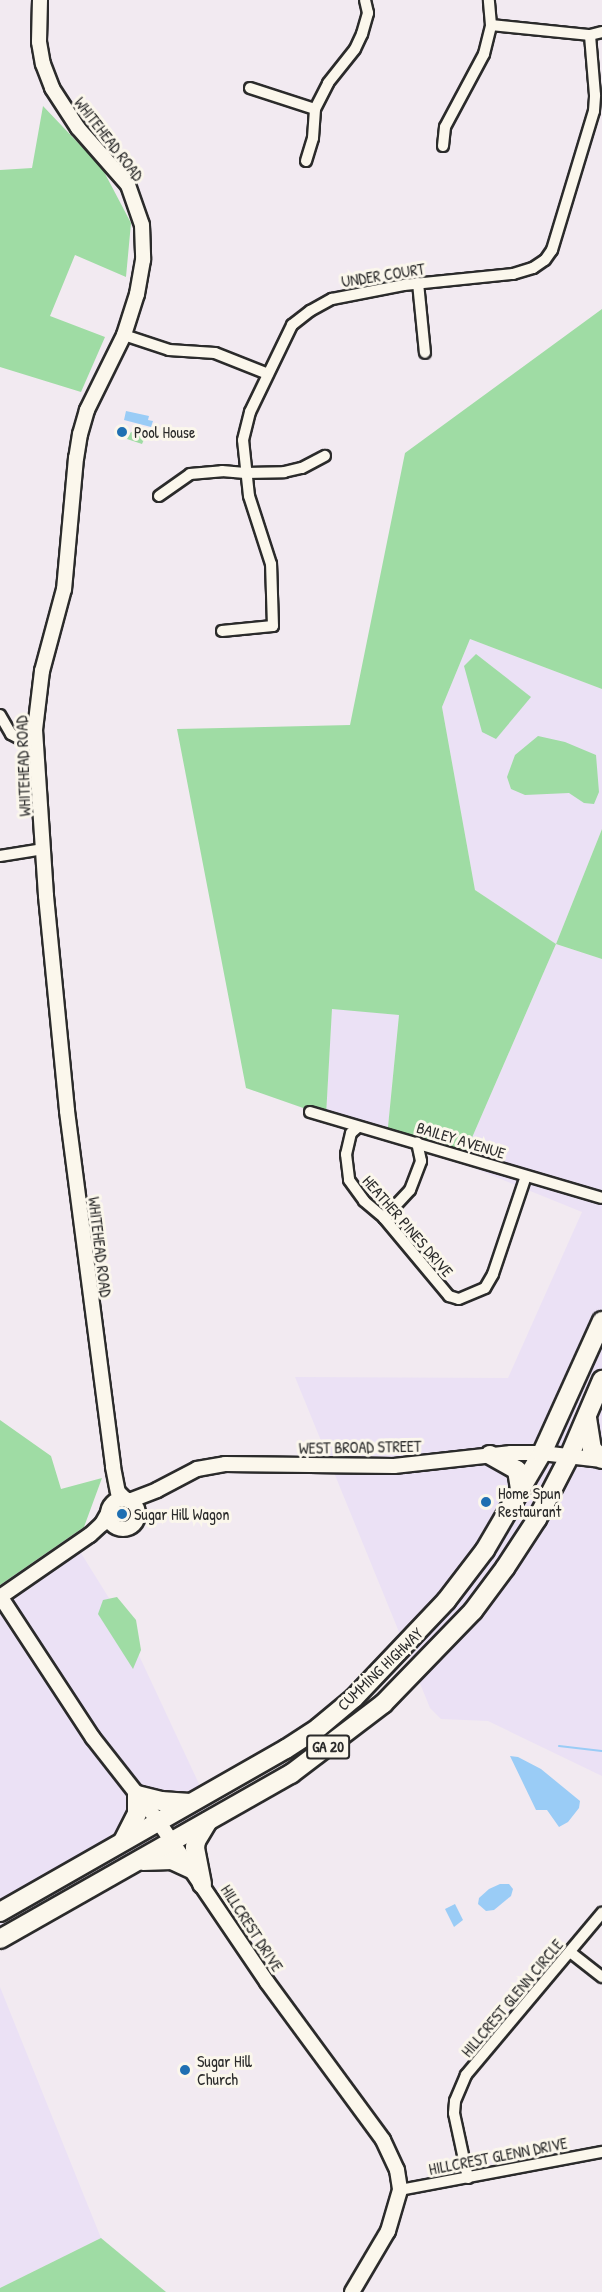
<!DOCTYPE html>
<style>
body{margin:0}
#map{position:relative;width:602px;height:2292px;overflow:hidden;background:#f2eaf1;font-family:"Patrick Hand",sans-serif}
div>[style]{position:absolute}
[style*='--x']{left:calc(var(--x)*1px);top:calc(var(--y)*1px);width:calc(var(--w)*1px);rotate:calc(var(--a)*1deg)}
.built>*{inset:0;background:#ebe1f5}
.green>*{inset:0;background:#9fdca4}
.water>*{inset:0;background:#9accf6}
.stream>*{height:2px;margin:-1px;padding:0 1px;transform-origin:1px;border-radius:1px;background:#9accf6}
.roads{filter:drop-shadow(2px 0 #2b2b2b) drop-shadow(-2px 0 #2b2b2b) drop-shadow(0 2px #2b2b2b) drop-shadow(0 -2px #2b2b2b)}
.street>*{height:10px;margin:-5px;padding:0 5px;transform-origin:5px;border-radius:5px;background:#fbf7ec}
.secondary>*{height:14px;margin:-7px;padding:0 7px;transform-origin:7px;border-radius:7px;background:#fbf7ec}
.secondary>.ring{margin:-7px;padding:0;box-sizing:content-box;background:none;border:14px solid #fbf7ec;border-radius:50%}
.highway>*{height:18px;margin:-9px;padding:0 9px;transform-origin:9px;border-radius:9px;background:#fbf7ec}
.dots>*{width:16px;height:16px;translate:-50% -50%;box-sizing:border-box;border:3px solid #fbf7ec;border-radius:50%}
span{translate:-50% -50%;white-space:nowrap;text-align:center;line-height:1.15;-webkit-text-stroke:6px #fbf7ec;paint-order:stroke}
.shield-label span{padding:2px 4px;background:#fbf7ec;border:2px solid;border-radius:4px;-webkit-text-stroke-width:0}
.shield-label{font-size:15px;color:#2b2b2b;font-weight:700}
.street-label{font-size:16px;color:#2b2b2b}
.poi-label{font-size:16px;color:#2b2b2b}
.left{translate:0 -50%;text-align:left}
</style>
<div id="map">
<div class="built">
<i style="clip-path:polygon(470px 639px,602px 689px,602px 829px,556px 944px,602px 959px,602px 1776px,488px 1721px,441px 1719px,430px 1708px,295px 1377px,508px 1378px,582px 1212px,461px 1163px,556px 944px,475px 890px,442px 707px)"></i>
<i style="clip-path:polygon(332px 1008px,399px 1015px,387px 1137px,326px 1116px)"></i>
<i style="clip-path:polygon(71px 1537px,122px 1619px,214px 1816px,0 1928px,0 1585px)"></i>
<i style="clip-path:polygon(0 1987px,101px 2238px,0 2288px)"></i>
</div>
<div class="green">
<i style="clip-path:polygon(43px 106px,102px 168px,131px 223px,126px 277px,75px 255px,50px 316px,105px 337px,81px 392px,0 367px,0 170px,32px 168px)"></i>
<i style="clip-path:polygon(602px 309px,602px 689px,470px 639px,442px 707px,475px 890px,556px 944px,602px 829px,602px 959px,556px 944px,461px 1163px,387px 1137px,399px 1015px,332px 1009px,326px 1116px,246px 1088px,177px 729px,350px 725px,405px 453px)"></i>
<i style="clip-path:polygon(131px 432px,146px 435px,142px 444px,127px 439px)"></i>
<i style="clip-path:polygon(476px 654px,531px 697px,496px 739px,482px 732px,464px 666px)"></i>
<i style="clip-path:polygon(538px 736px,565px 742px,596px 755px,599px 792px,594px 804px,584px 803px,569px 793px,525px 795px,511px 789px,507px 777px,515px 755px)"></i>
<i style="clip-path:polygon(0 1420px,51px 1456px,61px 1489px,102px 1478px,84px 1527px,0 1585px)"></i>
<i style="clip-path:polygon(117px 1597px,136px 1620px,141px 1650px,133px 1669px,98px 1614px,103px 1600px)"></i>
<i style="clip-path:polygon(101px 2238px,166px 2292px,0 2292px,0 2288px)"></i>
</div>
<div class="water">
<i style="clip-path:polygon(126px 411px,149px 416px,148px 420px,153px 421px,151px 427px,124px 420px)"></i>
<i style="clip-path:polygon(510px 1756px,518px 1757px,541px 1769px,580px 1801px,579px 1808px,568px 1822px,559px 1827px,547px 1810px,536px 1810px)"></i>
<i style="clip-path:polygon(500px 1884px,509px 1884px,513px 1889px,511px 1896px,494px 1910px,486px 1911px,478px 1904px,479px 1898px,489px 1889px)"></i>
<i style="clip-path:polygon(455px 1904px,463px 1920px,454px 1927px,445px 1909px)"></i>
</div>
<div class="stream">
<i style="--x:559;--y:1746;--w:43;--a:6.6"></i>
</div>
<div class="roads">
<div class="street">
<i style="--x:491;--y:25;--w:100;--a:5.8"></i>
<i style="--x:590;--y:35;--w:12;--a:-14"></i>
<i style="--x:250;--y:88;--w:68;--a:17.9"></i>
<i style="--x:443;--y:146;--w:19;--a:-84"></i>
<i style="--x:445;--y:127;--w:83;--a:-61.9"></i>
<i style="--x:484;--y:54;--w:30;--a:-76"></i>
<i style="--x:491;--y:25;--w:25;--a:-95"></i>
<i style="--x:306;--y:161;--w:24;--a:-73"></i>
<i style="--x:313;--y:138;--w:29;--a:-86"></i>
<i style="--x:315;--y:109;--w:29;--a:-63"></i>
<i style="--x:328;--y:83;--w:43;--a:-51.5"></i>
<i style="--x:355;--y:49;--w:17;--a:-65"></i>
<i style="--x:362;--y:34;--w:22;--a:-74"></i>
<i style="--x:368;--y:13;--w:13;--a:-103"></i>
<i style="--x:418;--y:283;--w:70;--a:84.3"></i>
<i style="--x:124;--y:335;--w:47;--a:18.4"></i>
<i style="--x:169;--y:350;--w:46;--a:3.7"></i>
<i style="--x:215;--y:353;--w:57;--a:21.6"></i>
<i style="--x:159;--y:496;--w:38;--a:-35"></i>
<i style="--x:190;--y:474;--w:32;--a:-5"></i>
<i style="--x:222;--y:471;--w:23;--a:5"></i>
<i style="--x:245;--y:473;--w:39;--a:-1"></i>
<i style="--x:284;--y:472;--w:18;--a:-13"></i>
<i style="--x:302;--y:468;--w:26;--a:-28"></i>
<i style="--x:222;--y:631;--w:51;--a:-5.6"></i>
<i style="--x:273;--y:626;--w:62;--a:-91.8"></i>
<i style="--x:271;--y:564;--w:71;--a:-107.9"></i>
<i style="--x:249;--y:496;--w:56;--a:-96.1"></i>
<i style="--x:243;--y:440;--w:29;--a:-76"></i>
<i style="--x:250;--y:412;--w:97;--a:-64.2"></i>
<i style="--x:292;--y:325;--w:23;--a:-38"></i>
<i style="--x:310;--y:311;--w:25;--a:-29"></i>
<i style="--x:332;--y:299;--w:73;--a:-11"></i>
<i style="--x:404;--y:285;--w:110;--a:-5.8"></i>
<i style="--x:513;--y:274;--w:21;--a:-17"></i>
<i style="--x:533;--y:268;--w:14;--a:-34"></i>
<i style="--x:545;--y:260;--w:12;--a:-55"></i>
<i style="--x:552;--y:250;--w:145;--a:-73.2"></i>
<i style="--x:594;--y:111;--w:16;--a:-86"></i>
<i style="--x:595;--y:95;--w:60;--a:-94.8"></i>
<i style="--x:0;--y:715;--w:22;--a:60"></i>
<i style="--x:11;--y:734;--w:27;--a:28"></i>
<i style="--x:0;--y:856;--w:44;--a:-9.2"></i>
<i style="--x:310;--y:1112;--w:304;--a:16.4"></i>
<i style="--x:358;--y:1127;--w:9;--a:139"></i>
<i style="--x:351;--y:1133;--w:22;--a:103"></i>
<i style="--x:346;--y:1154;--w:26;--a:83"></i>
<i style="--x:349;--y:1180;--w:26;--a:54"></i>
<i style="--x:364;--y:1201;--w:26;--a:40"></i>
<i style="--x:384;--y:1218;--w:102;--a:50.2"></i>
<i style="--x:449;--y:1296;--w:10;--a:17"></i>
<i style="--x:459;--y:1299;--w:28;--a:-23"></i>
<i style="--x:485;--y:1288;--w:16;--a:-60"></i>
<i style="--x:493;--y:1274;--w:103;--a:-71.4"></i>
<i style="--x:384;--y:1218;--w:38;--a:-47"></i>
<i style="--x:410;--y:1190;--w:31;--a:-69"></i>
<i style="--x:421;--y:1161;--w:19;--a:-102"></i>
<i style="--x:570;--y:1952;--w:41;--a:38"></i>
<i style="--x:468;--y:2178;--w:66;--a:-102.2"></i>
<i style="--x:454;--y:2113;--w:12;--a:-85"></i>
<i style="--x:455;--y:2101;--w:28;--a:-67"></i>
<i style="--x:466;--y:2075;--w:212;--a:-50"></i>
<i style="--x:400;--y:2190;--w:206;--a:-10.7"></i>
</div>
<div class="secondary">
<i style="--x:40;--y:0;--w:42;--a:91.4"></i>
<i style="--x:39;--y:42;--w:22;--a:80"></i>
<i style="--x:43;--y:64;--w:26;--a:69"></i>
<i style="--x:52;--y:88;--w:48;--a:57"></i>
<i style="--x:78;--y:128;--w:76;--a:48.7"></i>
<i style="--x:128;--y:185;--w:42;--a:70.7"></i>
<i style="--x:142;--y:225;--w:35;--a:88"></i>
<i style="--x:143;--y:260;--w:35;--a:100"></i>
<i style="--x:137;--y:294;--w:43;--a:107.6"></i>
<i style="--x:124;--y:335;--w:84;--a:116.3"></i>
<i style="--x:87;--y:410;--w:25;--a:106"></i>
<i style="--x:80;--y:434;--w:24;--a:99"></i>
<i style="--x:76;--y:458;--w:132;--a:95.2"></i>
<i style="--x:64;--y:589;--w:85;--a:105"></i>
<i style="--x:42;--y:671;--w:59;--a:96.8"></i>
<i style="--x:35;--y:730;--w:166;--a:86.2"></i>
<i style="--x:46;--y:896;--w:216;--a:84.4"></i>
<i style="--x:67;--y:1111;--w:359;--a:82.6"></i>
<i style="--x:113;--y:1467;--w:25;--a:79"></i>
<i style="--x:118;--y:1492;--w:10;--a:45"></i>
<i class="ring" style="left:108px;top:1499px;width:16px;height:16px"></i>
<i style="--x:129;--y:1501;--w:30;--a:-21"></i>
<i style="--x:157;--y:1490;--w:45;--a:-27.7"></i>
<i style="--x:197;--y:1469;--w:28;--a:-10"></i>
<i style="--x:225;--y:1464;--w:169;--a:0.7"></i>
<i style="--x:394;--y:1466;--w:118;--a:-6.3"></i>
<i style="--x:511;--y:1453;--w:31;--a:0"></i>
<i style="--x:542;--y:1453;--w:60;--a:6.7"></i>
<i style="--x:0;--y:1596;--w:170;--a:56.8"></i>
<i style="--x:93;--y:1738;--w:105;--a:51.9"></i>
<i style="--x:158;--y:1821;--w:194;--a:55.9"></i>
<i style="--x:267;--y:1982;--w:196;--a:53.7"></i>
<i style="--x:383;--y:2140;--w:33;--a:65"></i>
<i style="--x:397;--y:2170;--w:20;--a:81"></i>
<i style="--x:400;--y:2190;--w:43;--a:106.3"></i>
<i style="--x:388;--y:2231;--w:71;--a:120.5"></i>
<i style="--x:0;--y:1597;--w:109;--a:-34.6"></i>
<i style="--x:90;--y:1535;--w:16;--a:-43"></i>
<i style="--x:102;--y:1524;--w:13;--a:-61"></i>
</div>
<div class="highway">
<i style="--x:587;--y:1418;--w:31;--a:81"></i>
<i style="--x:592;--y:1449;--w:14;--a:45"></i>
<i style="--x:490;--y:1455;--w:31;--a:29"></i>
<i style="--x:517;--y:1470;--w:20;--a:81"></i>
<i style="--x:123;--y:1841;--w:30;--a:-63"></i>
<i style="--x:137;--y:1814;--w:19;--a:-90"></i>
<i style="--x:137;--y:1795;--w:25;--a:14"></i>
<i style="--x:161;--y:1801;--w:29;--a:4"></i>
<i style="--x:143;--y:1861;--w:29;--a:-2"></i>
<i style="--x:172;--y:1860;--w:21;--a:25"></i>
<i style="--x:202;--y:1884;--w:37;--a:-101"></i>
<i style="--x:195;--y:1848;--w:7;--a:-82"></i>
<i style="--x:196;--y:1841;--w:23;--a:-59"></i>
<i style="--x:0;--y:1912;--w:329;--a:-29.7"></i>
<i style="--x:286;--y:1749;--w:38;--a:-33"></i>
<i style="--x:318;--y:1728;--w:47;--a:-39.8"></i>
<i style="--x:354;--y:1698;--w:134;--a:-46.5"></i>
<i style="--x:446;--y:1601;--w:64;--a:-52.6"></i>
<i style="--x:485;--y:1550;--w:113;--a:-59.6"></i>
<i style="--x:542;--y:1453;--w:145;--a:-65.6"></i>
<i style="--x:0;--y:1939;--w:335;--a:-29.6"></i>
<i style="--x:291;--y:1774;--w:116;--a:-37.3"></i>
<i style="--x:383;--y:1704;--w:129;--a:-45.9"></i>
<i style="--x:473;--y:1611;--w:54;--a:-53.3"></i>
<i style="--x:505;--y:1568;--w:59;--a:-56.9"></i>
<i style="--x:537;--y:1519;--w:70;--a:-62.7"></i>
<i style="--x:569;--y:1457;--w:84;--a:-66.8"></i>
</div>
</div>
<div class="dots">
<i style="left:122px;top:432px;background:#1f6fb2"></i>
<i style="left:486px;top:1502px;background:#1f6fb2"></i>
<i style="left:122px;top:1514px;background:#1f6fb2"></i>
<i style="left:185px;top:2070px;background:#1f6fb2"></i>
</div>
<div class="shield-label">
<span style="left:328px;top:1747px">GA 20</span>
</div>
<div class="street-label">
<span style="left:109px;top:139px;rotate:52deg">WHITEHEAD ROAD</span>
<span style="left:383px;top:275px;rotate:-9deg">UNDER COURT</span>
<span style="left:23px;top:766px;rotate:-92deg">WHITEHEAD ROAD</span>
<span style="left:461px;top:1140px;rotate:17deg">BAILEY AVENUE</span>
<span style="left:408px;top:1226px;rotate:49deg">HEATHER PINES DRIVE</span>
<span style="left:100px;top:1247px;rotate:83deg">WHITEHEAD ROAD</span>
<span style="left:360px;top:1447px;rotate:-1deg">WEST BROAD STREET</span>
<span style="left:380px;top:1669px;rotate:-44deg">CUMMING HIGHWAY</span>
<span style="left:252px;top:1928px;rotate:57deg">HILLCREST DRIVE</span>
<span style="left:512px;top:1998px;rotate:-50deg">HILLCREST GLENN CIRCLE</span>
<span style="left:498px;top:2156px;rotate:-11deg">HILLCREST GLENN DRIVE</span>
</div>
<div class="poi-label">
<span class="left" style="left:134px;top:432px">Pool House</span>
<span class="left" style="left:498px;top:1502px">Home Spun<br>Restaurant</span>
<span class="left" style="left:134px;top:1514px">Sugar Hill Wagon</span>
<span class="left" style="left:197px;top:2070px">Sugar Hill<br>Church</span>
</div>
</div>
